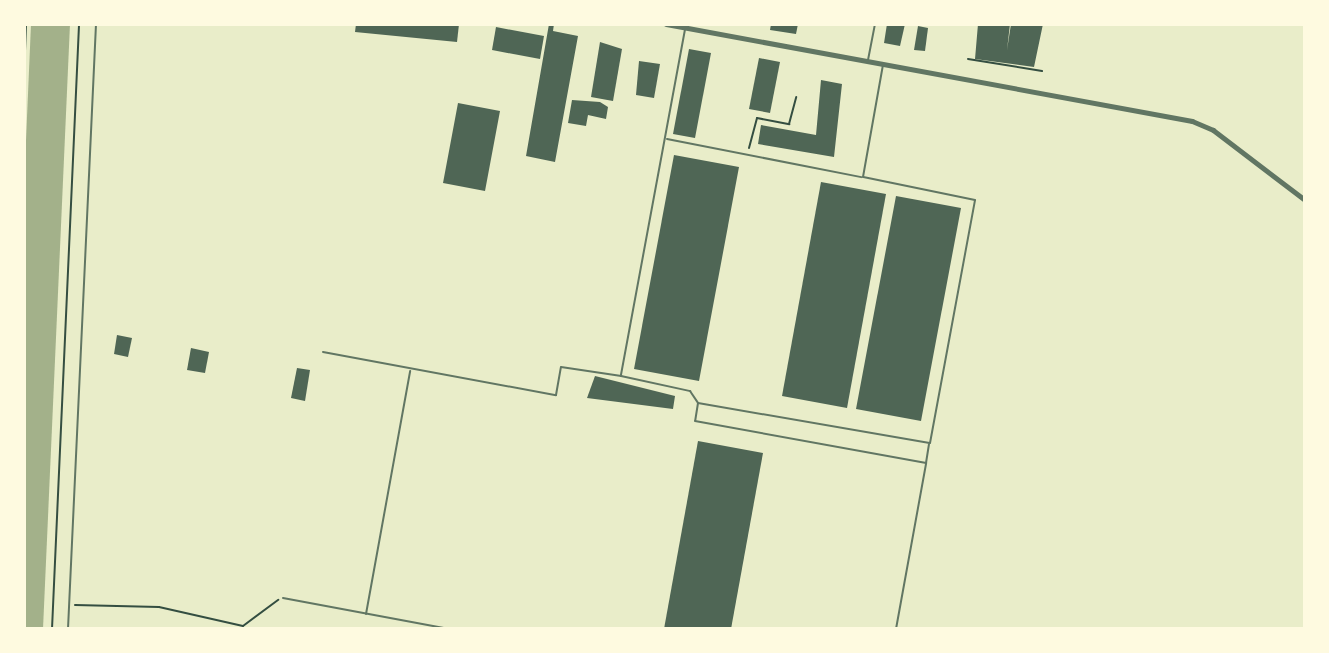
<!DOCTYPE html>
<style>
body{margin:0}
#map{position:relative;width:1329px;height:653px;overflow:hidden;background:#e9edc9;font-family:Jost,sans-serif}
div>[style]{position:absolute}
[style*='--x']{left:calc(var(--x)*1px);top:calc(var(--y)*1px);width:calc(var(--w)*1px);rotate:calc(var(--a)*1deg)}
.water>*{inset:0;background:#a3b18a}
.building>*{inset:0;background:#4f6655}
.path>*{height:2px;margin:-1px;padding:0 1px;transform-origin:1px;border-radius:1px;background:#344e41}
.service>*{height:2px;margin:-1px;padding:0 1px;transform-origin:1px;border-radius:1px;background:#617663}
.minor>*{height:5px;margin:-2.5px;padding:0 2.5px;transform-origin:2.5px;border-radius:2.5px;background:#617663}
span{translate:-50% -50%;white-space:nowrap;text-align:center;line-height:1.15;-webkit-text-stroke:6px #fefae0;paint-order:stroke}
.frame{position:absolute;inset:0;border:26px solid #fefae0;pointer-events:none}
</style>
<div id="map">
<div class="water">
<i style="clip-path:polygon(31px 24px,70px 24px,43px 629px,24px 629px,24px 187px)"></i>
</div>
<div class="building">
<i style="clip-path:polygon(356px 24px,459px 24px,457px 42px,355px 32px)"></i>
<i style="clip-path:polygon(549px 24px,554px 24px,553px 31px,578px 36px,555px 162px,526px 156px)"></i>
<i style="clip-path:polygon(771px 24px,798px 24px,796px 34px,770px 30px)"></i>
<i style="clip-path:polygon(887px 24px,905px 24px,900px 46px,884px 43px)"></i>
<i style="clip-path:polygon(978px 24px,1010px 24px,1007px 50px,1011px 24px,1043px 24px,1034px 67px,975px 59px)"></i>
<i style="clip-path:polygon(918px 26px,928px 28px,925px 51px,914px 50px)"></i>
<i style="clip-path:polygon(496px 27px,544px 36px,540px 59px,492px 50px)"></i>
<i style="clip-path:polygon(600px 42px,622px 49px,613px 101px,591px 97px)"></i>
<i style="clip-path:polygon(689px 49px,711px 53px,695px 138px,673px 134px)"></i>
<i style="clip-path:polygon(759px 58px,780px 62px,770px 113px,749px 109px)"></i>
<i style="clip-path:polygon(639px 61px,660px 64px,654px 98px,636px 95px)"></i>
<i style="clip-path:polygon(821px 80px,842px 84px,834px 157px,758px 144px,761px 125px,816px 135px)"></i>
<i style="clip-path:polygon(572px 100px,600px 102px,608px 107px,606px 119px,588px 115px,586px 126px,568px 123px)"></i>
<i style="clip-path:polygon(458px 103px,500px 111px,485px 191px,443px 183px)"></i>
<i style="clip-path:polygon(674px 155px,739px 167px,699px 381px,634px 369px)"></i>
<i style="clip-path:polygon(821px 182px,886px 194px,847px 408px,782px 396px)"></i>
<i style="clip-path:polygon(896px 196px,961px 208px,921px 421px,856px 409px)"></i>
<i style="clip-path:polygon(117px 335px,132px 338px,128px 357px,114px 354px)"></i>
<i style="clip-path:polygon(191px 348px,209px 352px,205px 373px,187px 370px)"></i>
<i style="clip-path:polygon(297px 368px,310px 370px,305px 401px,291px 398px)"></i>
<i style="clip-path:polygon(595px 376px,675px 396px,673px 409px,587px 398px)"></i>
<i style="clip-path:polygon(698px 441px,763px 453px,731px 629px,664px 629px)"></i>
</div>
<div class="path">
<i style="--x:968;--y:59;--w:75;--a:9.2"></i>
<i style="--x:24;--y:78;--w:54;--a:-87.9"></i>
<i style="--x:749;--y:148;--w:31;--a:-75"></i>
<i style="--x:757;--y:118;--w:33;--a:11"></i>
<i style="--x:789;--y:124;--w:28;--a:-75"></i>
<i style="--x:75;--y:605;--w:84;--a:1.4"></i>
<i style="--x:159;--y:607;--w:86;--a:12.7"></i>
<i style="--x:243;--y:626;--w:44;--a:-36.6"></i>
<i style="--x:52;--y:629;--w:606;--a:-87.44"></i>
</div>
<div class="service">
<i style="--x:686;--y:24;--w:358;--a:100.5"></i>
<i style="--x:621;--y:376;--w:71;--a:12.3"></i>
<i style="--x:690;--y:391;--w:14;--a:56"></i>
<i style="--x:698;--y:403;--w:235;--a:9.8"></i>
<i style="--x:930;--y:443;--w:247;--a:-79.5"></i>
<i style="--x:975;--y:200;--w:114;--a:-168.4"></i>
<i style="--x:863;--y:177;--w:114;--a:-79.9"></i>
<i style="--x:868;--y:60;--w:37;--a:-79"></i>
<i style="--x:667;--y:139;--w:198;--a:11.1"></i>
<i style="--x:323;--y:352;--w:237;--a:10.5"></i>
<i style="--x:556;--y:395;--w:28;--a:-80"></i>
<i style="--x:561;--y:367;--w:61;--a:8.5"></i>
<i style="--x:698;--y:403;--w:18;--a:99"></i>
<i style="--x:695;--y:421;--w:235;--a:10.3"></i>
<i style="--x:926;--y:463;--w:19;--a:-81"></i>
<i style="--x:283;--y:598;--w:169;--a:10.6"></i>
<i style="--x:366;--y:614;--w:247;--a:-79.7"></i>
<i style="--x:68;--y:629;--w:606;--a:-87.35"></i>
<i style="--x:896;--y:629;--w:168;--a:-79.7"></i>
</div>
<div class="minor">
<i style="--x:666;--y:24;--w:535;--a:10.45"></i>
<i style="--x:1192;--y:121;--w:23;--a:23"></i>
<i style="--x:1213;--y:130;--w:116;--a:37.3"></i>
</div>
<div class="frame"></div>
</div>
